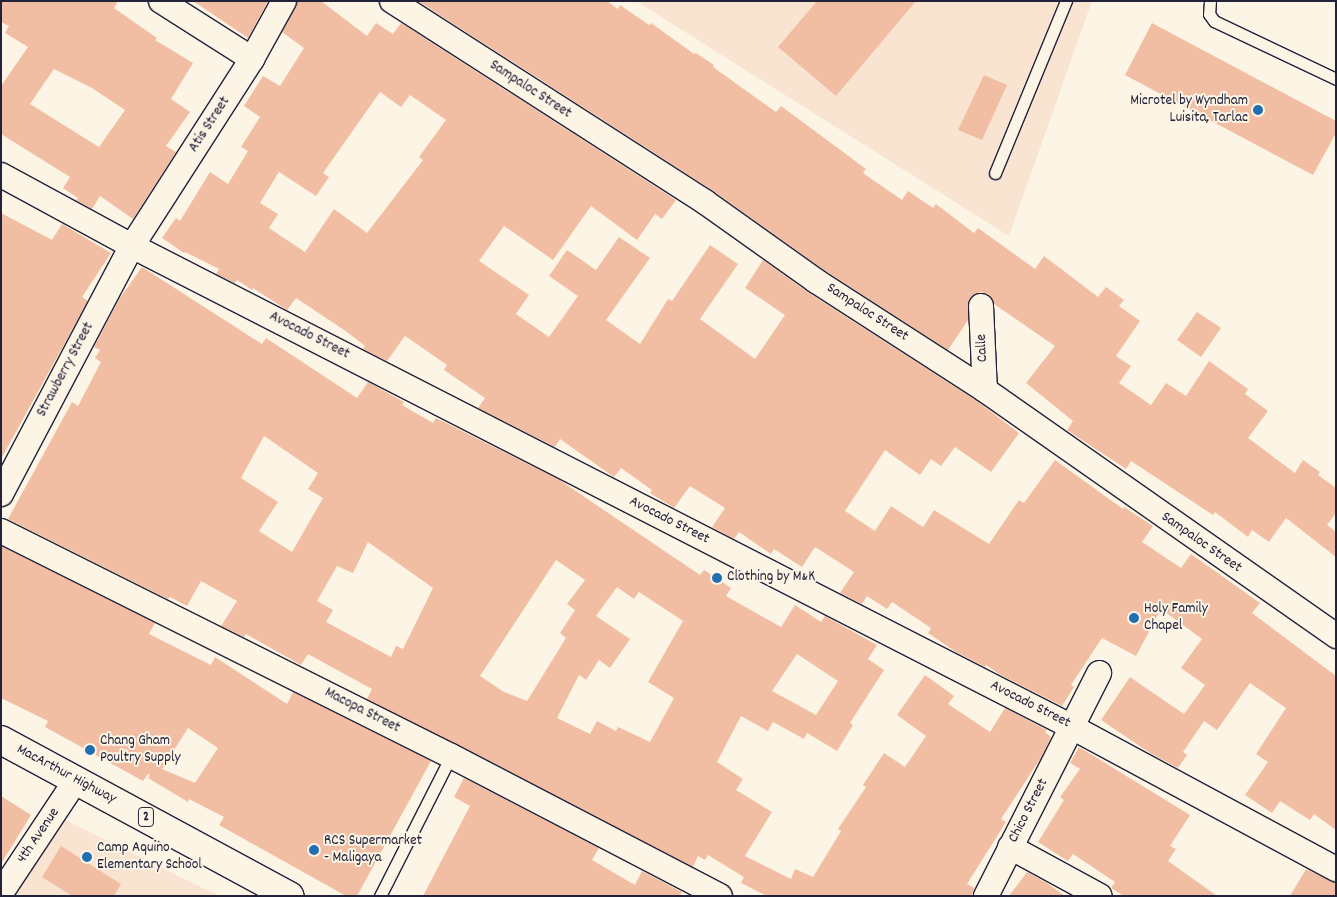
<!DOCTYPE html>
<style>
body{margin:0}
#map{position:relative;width:1337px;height:897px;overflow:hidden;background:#fcf5e5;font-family:Dekko,sans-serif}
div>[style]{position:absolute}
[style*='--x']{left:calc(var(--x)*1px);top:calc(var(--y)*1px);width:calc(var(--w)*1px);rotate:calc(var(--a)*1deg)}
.built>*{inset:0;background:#f9e4d1}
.building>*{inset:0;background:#f2bea3}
.roads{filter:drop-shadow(1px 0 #22223b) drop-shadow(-1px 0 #22223b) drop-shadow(0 1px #22223b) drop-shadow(0 -1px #22223b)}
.service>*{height:11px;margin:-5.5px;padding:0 5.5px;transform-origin:5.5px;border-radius:5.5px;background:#fcf5e5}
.minor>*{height:24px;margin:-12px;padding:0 12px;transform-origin:12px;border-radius:12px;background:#fcf5e5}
.trunk>*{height:28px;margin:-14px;padding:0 14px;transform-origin:14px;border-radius:14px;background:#fcf5e5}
.dots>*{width:14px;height:14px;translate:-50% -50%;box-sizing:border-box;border:2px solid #fcf5e5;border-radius:50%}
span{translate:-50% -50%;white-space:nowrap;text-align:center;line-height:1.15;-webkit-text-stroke:4px #fcf5e5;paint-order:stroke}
.shield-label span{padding:1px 4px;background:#fcf5e5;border:1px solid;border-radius:4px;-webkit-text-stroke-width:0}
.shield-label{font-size:14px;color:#22223b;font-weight:700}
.street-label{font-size:15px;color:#22223b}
.poi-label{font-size:15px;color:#22223b}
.right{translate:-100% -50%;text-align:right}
.left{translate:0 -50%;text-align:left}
.frame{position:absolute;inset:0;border:2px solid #22223b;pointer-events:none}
</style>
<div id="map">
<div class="built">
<i style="clip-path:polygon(636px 1px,1092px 1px,1009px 236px)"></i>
<i style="clip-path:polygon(61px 818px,219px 896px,7px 896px)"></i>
</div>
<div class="building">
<i style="clip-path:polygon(evenodd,1px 1px,118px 1px,114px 8px,157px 38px,155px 40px,193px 63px,171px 99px,190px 112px,166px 146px,176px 152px,133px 219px,100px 196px,92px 209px,76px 200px,78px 198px,63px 188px,70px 177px,1px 134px,1px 86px,28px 47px,5px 33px,9px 26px,1px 22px,1px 1px,54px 69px,92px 88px,125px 110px,99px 147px,30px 104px,54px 69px)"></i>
<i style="clip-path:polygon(193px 1px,268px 1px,248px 38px)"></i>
<i style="clip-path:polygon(evenodd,298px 1px,321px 1px,367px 36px,376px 23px,393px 34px,401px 23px,676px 200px,662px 219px,655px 214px,637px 240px,591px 206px,553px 260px,504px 226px,479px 261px,529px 295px,516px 314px,549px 337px,578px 296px,549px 276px,567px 250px,596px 270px,619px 237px,650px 258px,606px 320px,640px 344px,668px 299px,672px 301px,710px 245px,738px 264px,700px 319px,755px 359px,785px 315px,745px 288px,763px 260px,809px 293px,977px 401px,1019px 433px,991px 472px,955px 447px,941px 466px,931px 459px,920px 475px,885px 450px,845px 511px,875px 531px,891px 506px,923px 527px,934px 510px,989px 544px,1019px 500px,1024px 503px,1055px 460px,1123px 509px,1124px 507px,1153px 526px,1142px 542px,1181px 568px,1191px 554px,1260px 603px,1252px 613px,1336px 676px,1336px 830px,1314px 814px,1310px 820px,1280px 801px,1272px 813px,1245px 795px,1268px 762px,1256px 754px,1286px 708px,1250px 683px,1217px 730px,1204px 721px,1183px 752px,1187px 755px,1178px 768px,1150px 753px,1101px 720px,1130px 677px,1184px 714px,1205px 685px,1181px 668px,1202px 639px,1161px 609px,1136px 656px,1102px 638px,1071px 685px,1074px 687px,1062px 706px,999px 674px,986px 665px,985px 667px,956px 652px,928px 633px,931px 628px,892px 602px,887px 609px,867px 596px,862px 604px,840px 593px,854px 572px,815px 547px,802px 567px,774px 549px,771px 554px,739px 532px,734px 539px,712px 527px,725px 508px,690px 486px,674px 508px,650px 493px,652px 490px,621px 468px,614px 477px,560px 439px,555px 447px,478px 408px,485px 398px,444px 370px,447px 365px,405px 336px,387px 361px,363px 349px,365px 346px,347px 332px,296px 298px,287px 310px,253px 288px,252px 290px,237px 280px,235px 283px,216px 274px,219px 269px,185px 252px,184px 253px,162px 238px,176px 218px,180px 221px,210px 172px,228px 184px,248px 151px,241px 147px,260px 117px,244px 106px,263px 76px,280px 86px,304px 48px,282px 32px,298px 1px,380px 92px,401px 107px,410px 95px,446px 120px,419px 157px,423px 160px,367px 233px,334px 209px,305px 252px,269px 228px,278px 214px,260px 203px,279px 172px,316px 196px,329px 177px,323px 173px,380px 92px)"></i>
<i style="clip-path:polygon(418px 1px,607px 1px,618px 9px,620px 5px,649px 25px,651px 23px,694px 54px,696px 53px,714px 65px,713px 67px,776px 112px,781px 106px,866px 169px,863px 173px,902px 200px,908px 191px,933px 208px,936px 204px,974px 233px,978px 228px,1035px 269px,1044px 256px,1098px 297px,1106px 287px,1124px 300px,1119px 306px,1140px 321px,1116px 356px,1131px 366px,1119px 383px,1151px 405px,1166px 383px,1186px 396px,1209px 361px,1248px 389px,1245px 394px,1268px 411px,1248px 438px,1295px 473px,1303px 460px,1320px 472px,1318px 475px,1336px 488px,1336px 513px,1327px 525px,1336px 532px,1336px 557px,1286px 518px,1269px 542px,1252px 530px,1248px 537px,1215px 512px,1213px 515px,1131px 461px,1126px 469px,1067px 430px,1073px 421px,1026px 383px,1055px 346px,994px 304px,988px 294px,980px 292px,969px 299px,968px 320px,948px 350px,824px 270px,712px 190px)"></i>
<i style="clip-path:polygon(817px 1px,916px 1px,836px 96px,778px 47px)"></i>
<i style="clip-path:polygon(1152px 23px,1336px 121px,1336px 133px,1313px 175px,1125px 75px)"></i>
<i style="clip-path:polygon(984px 75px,1007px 85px,982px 140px,958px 130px)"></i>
<i style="clip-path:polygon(1px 213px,52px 240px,62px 224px,111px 253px,82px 297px,88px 301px,1px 459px)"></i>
<i style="clip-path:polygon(evenodd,142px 267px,262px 344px,266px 338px,357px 398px,368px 382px,404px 402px,402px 405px,433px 423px,436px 418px,558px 479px,700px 575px,704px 570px,731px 588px,726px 596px,781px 627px,795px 605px,821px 622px,825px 616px,877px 645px,868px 659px,884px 670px,850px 723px,853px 725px,837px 751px,807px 733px,804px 739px,773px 722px,768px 731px,741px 716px,717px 762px,743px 779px,736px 790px,772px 812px,745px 856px,791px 879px,795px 869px,813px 877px,841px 831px,838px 829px,866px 787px,863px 785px,884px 753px,905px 767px,926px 736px,897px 715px,925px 675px,954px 696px,948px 704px,990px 732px,1005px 708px,1047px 730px,1045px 732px,1051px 737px,1042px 756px,1001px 819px,1006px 822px,967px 884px,974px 888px,972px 896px,767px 896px,741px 883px,744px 877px,708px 855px,705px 860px,698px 856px,693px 867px,367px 699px,372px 689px,308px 654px,301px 665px,246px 634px,244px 637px,221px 626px,237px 601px,201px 581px,187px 606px,170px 597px,168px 599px,8px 519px,72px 402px,78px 406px,101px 362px,95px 358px,100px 350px,94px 347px,120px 298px,142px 267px,264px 436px,318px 473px,308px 489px,323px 498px,292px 552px,259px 531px,278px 502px,241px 478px,264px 436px,142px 267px,368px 542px,433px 588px,403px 649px,396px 646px,391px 657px,326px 622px,333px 610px,317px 601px,337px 566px,353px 573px,368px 542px,142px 267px,556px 560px,585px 580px,567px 604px,575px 610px,560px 633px,566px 638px,527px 701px,504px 692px,480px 676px,556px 560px,142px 267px,617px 587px,634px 599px,639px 592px,683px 621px,648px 682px,674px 698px,650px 742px,618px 727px,616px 731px,597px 721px,590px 734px,557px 718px,579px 675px,586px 680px,599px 660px,610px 668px,630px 639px,596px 616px,617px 587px,142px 267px,797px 654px,838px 681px,816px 715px,772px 691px,797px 654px)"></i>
<i style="clip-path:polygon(1197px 312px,1221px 328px,1201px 357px,1177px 340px)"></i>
<i style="clip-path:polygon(evenodd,1px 546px,155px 623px,149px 634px,211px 665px,215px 657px,287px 704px,293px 692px,431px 761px,357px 896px,346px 896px,219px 825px,224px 817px,189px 799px,188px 802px,148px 778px,150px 775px,148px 774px,143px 781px,45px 727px,48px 721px,1px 698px,1px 546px,188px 728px,218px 748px,195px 783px,162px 769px,188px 728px)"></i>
<i style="clip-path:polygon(1079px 747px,1190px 815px,1170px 846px,1176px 849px,1168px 861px,1217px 896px,1124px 896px,1111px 888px,1115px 882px,1073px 854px,1068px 861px,1038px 842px,1064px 800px,1060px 797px,1080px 769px,1070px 763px)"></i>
<i style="clip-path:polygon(464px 778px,599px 848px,592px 860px,635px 885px,642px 871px,682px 892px,680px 896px,423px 896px,470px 806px,454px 797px)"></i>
<i style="clip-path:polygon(1px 796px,31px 815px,1px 864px)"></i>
<i style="clip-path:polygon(61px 846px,121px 884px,114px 896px,72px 896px,42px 877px)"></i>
<i style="clip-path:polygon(1306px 869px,1336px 883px,1336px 896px,1290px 896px)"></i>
<i style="clip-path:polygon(1027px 872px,1047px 883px,1065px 896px,1009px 896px)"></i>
</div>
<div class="roads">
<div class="service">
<i style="--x:1210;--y:1;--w:13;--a:94"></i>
<i style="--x:1209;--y:14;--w:9;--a:54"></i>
<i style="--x:1214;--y:21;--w:135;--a:25.4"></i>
<i style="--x:995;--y:173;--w:186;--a:-67.6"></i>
<i style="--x:380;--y:896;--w:157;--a:-63.1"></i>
</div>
<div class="minor">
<i style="--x:161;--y:1;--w:108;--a:32.5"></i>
<i style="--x:392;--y:1;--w:372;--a:32.7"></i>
<i style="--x:705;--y:202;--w:136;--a:35.4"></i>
<i style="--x:816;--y:281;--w:201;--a:32.8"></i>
<i style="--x:985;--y:390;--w:429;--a:35"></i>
<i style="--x:1;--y:175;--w:149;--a:28.5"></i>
<i style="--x:132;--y:246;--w:1056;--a:27.1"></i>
<i style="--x:1072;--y:727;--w:300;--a:28.3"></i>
<i style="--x:981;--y:306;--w:84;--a:87.3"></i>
<i style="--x:1;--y:494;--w:280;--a:-62.2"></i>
<i style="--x:132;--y:246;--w:222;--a:-57.3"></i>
<i style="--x:252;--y:59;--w:66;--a:-61.1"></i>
<i style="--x:1;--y:531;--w:503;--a:26.57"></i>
<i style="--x:451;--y:756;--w:303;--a:27.5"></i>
<i style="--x:1010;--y:847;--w:102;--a:28.6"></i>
<i style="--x:1;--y:893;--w:136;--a:-56.4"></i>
<i style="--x:986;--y:896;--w:250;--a:-63.1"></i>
</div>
<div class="trunk">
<i style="--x:1;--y:740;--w:328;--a:28.4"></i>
</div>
</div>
<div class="dots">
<i style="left:1258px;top:110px;background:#1f6fb2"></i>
<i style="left:717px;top:578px;background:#1f6fb2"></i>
<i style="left:1134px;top:618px;background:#1f6fb2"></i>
<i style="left:90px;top:750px;background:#1f6fb2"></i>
<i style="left:314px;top:850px;background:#1f6fb2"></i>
<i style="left:87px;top:857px;background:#1f6fb2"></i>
</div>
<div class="shield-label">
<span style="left:146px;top:817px">2</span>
</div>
<div class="street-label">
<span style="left:530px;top:90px;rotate:33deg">Sampaloc Street</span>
<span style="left:210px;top:125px;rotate:-57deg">Atis Street</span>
<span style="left:867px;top:313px;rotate:33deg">Sampaloc Street</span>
<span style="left:309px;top:336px;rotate:27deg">Avocado Street</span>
<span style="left:983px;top:348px;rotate:-93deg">Calle</span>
<span style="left:66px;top:370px;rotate:-62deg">Strawberry Street</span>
<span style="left:669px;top:521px;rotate:27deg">Avocado Street</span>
<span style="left:1201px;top:543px;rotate:35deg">Sampaloc Street</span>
<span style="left:1030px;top:705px;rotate:27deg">Avocado Street</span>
<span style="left:362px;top:711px;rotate:27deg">Macopa Street</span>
<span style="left:66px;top:775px;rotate:28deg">MacArthur Highway</span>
<span style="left:1029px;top:811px;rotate:-63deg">Chico Street</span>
<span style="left:39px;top:836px;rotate:-56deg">4th Avenue</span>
</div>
<div class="poi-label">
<span class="right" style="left:1248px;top:110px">Microtel by Wyndham<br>Luisita, Tarlac</span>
<span class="left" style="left:727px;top:578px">Clothing by M&amp;K</span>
<span class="left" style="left:1144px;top:618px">Holy Family<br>Chapel</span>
<span class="left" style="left:100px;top:750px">Chang Gham<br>Poultry Supply</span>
<span class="left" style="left:324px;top:850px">RCS Supermarket<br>- Maligaya</span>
<span class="left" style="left:97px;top:857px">Camp Aquino<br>Elementary School</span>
</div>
<div class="frame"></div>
</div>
